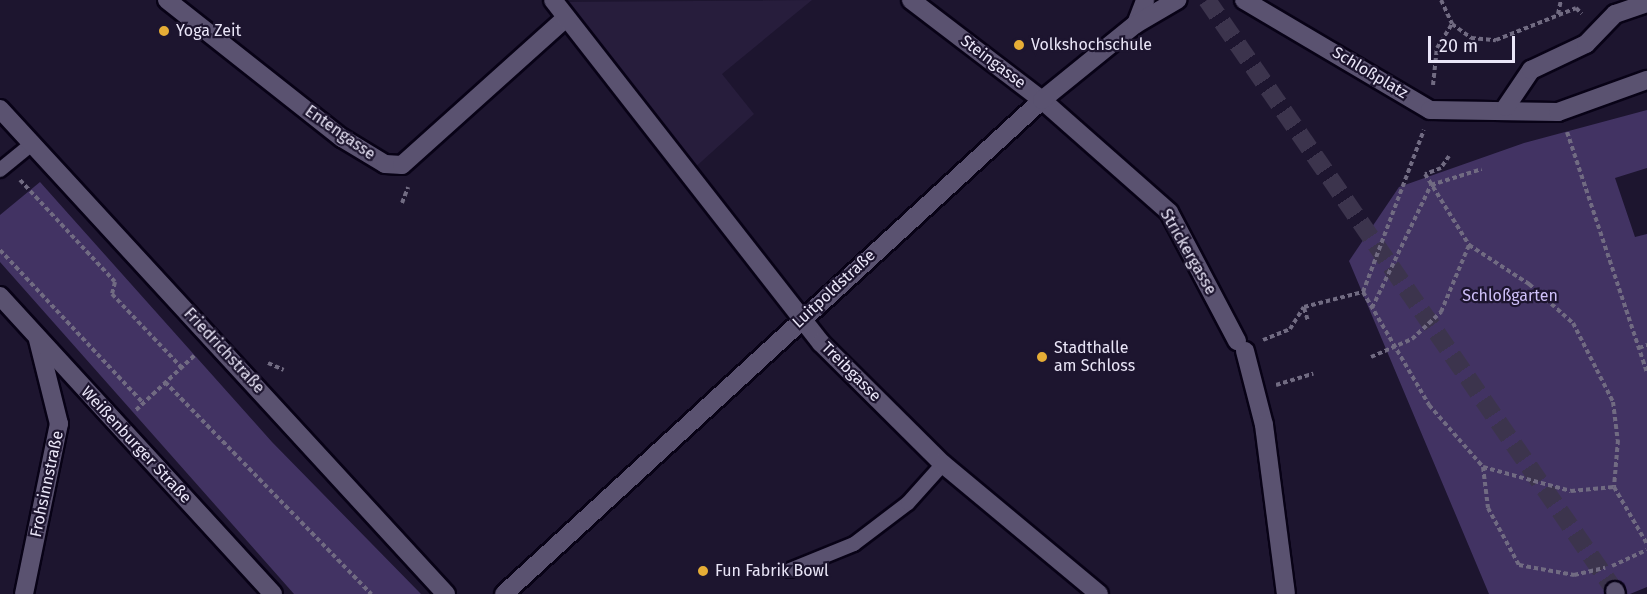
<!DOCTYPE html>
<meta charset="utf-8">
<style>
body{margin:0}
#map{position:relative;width:1647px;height:594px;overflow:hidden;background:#1d152f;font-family:"Fira Sans",sans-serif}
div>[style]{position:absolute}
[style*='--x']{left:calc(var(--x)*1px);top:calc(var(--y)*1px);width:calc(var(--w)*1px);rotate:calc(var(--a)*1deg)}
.built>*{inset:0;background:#271d3c}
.green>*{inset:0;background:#423363}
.secondary-tunnel>*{height:18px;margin-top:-9px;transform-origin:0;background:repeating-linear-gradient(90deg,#3c344d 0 18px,transparent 0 27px)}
.path>*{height:4px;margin-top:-2px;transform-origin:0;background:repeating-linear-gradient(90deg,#716b82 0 4.5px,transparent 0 7.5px)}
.roads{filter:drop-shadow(2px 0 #080216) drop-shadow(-2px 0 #080216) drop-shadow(0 2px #080216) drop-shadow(0 -2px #080216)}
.lane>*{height:14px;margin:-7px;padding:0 7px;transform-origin:7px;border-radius:7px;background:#5a5270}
.street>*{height:18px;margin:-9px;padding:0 9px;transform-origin:9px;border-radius:9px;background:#5a5270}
.secondary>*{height:18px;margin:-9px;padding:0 9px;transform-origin:9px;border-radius:9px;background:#5a5270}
.dots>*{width:16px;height:16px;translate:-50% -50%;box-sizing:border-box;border:3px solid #1d152f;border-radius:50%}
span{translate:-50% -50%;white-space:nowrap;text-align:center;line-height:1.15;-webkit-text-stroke:4.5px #1d152f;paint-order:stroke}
.poi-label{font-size:16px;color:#eae6f8}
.left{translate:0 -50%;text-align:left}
.street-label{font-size:16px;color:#eae6f8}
.park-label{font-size:16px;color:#cfc0f9}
.scale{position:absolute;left:1428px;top:36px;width:87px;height:27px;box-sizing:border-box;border:3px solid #eae6f8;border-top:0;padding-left:8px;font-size:18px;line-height:21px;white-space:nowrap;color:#eae6f8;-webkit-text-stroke:4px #1d152f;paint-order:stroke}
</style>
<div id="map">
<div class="built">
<i style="clip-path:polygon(812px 0,722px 74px,754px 114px,691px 171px,564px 2px)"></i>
</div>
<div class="green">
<i style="clip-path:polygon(1647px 110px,1647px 168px,1615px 178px,1635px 237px,1647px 234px,1647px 587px,1630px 594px,1489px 594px,1349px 261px,1399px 187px,1524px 143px)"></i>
<i style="clip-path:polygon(40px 182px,272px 442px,421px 594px,294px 594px,0 262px,0 215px)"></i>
</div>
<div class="secondary-tunnel">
<i style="--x:1207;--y:0;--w:718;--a:55.38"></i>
</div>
<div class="path">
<i style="--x:1441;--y:0;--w:26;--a:65"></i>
<i style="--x:1452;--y:24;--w:24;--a:36"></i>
<i style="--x:1471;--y:38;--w:25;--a:5"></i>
<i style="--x:1496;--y:40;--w:86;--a:-21.8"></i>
<i style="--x:1576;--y:8;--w:8;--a:45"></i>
<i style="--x:1558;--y:14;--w:14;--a:-78"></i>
<i style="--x:1433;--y:85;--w:37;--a:-84"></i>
<i style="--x:1437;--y:48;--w:28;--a:-58"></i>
<i style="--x:1567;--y:132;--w:253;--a:71.6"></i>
<i style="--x:1449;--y:156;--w:14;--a:124"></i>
<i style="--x:1441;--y:168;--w:17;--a:159"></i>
<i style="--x:1425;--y:174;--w:84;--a:58.2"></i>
<i style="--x:20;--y:180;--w:139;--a:47"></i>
<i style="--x:115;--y:282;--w:12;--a:104"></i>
<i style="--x:112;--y:294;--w:102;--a:46.6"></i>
<i style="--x:402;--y:203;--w:17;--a:-69"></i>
<i style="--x:0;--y:250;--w:209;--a:46.9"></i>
<i style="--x:1363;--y:292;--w:131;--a:59.7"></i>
<i style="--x:1429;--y:405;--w:82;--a:48.9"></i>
<i style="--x:1483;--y:467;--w:91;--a:15.3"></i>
<i style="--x:1571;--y:491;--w:43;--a:-5.3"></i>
<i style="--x:1614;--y:487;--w:66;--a:59.9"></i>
<i style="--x:1363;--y:292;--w:173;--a:-69.4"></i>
<i style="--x:1304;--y:308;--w:14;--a:73"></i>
<i style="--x:1372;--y:308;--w:136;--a:-64.4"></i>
<i style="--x:1431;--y:185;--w:53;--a:-17.4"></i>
<i style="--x:1263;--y:340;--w:29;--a:-22"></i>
<i style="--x:1290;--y:329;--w:26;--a:-58"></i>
<i style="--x:1304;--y:307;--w:61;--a:-14.3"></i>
<i style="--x:1639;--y:348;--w:9;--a:-21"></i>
<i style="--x:1371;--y:357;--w:45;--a:-23.7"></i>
<i style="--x:1412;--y:339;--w:40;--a:-43"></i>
<i style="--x:1441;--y:312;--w:73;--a:-67.3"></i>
<i style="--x:1469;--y:245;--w:72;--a:33"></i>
<i style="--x:1529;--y:284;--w:59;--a:41.6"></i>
<i style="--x:1573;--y:323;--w:89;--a:63.1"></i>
<i style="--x:1613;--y:402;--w:38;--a:83"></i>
<i style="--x:1618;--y:440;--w:47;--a:94.9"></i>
<i style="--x:268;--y:363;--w:17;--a:24"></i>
<i style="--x:165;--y:382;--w:296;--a:45.8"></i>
<i style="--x:1276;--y:385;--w:39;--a:-17"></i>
<i style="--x:136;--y:410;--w:82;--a:-43"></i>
<i style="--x:1483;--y:467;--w:41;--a:83"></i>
<i style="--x:1488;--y:508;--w:65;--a:61.5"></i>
<i style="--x:1519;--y:565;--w:56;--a:10.3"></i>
<i style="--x:1574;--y:575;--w:32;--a:-13"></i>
<i style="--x:1612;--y:566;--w:38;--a:-25"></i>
</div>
<div class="roads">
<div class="lane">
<i style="--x:0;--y:170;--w:43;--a:-39.3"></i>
<i style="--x:790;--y:570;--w:69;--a:-22.1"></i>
<i style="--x:854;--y:544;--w:68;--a:-37.2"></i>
<i style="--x:908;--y:503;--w:52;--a:-48.1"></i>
</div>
<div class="street">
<i style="--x:167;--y:0;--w:223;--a:38.3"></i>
<i style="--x:342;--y:138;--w:50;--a:31.2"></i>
<i style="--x:385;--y:164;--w:17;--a:3"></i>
<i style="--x:402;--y:165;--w:219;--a:-41.9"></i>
<i style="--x:553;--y:0;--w:435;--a:52"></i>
<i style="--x:821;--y:343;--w:172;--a:44.8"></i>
<i style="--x:943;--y:464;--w:203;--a:39.8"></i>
<i style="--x:911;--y:0;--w:165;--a:37.4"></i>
<i style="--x:1042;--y:100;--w:169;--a:41.4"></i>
<i style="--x:1169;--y:212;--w:146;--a:62.2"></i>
<i style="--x:1244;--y:0;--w:216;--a:30.6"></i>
<i style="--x:1430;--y:110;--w:128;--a:0.9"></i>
<i style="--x:1558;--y:112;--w:95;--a:-19.8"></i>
<i style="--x:1136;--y:24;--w:26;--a:-69"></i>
<i style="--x:1506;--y:107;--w:45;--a:-56"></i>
<i style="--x:1531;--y:70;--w:61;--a:-25.3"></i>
<i style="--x:1586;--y:44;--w:42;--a:-46"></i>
<i style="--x:1615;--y:14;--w:34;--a:-19"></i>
<i style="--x:1245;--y:351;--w:76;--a:75.6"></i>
<i style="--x:1264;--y:425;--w:170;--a:82.6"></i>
<i style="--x:24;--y:594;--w:174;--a:-78.4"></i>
<i style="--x:59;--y:424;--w:87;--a:-104"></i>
<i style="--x:504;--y:594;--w:730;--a:-42.56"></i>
<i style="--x:1042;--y:100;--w:121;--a:-39"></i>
<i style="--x:1136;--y:24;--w:48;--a:-30.3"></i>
</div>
<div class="secondary">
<i style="--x:0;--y:109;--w:659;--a:47.4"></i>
<i style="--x:0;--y:296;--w:404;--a:47.5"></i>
<i style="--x:1615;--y:591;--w:3;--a:72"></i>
</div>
</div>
<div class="dots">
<i style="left:164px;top:31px;background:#e6ad36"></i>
<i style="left:1019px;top:45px;background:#e6ad36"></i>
<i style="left:1042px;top:357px;background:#e6ad36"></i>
<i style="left:703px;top:571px;background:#e6ad36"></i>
</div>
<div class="poi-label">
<span class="left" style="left:176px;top:31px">Yoga Zeit</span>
<span class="left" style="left:1031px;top:45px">Volkshochschule</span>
<span class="left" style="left:1054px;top:357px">Stadthalle<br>am Schloss</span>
<span class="left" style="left:715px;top:571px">Fun Fabrik Bowl</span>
</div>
<div class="street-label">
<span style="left:993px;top:62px;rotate:37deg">Steingasse</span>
<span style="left:1370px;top:73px;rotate:31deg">Schloßplatz</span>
<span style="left:340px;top:133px;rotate:35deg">Entengasse</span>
<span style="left:1188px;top:252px;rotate:60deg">Strickergasse</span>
<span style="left:834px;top:289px;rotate:-43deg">Luitpoldstraße</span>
<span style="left:224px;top:351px;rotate:47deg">Friedrichstraße</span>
<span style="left:851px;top:372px;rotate:45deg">Treibgasse</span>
<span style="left:136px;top:445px;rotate:47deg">Weißenburger Straße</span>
<span style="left:47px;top:484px;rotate:-78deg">Frohsinnstraße</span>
</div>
<div class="park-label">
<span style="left:1510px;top:296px">Schloßgarten</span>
</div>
<div class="scale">20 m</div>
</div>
